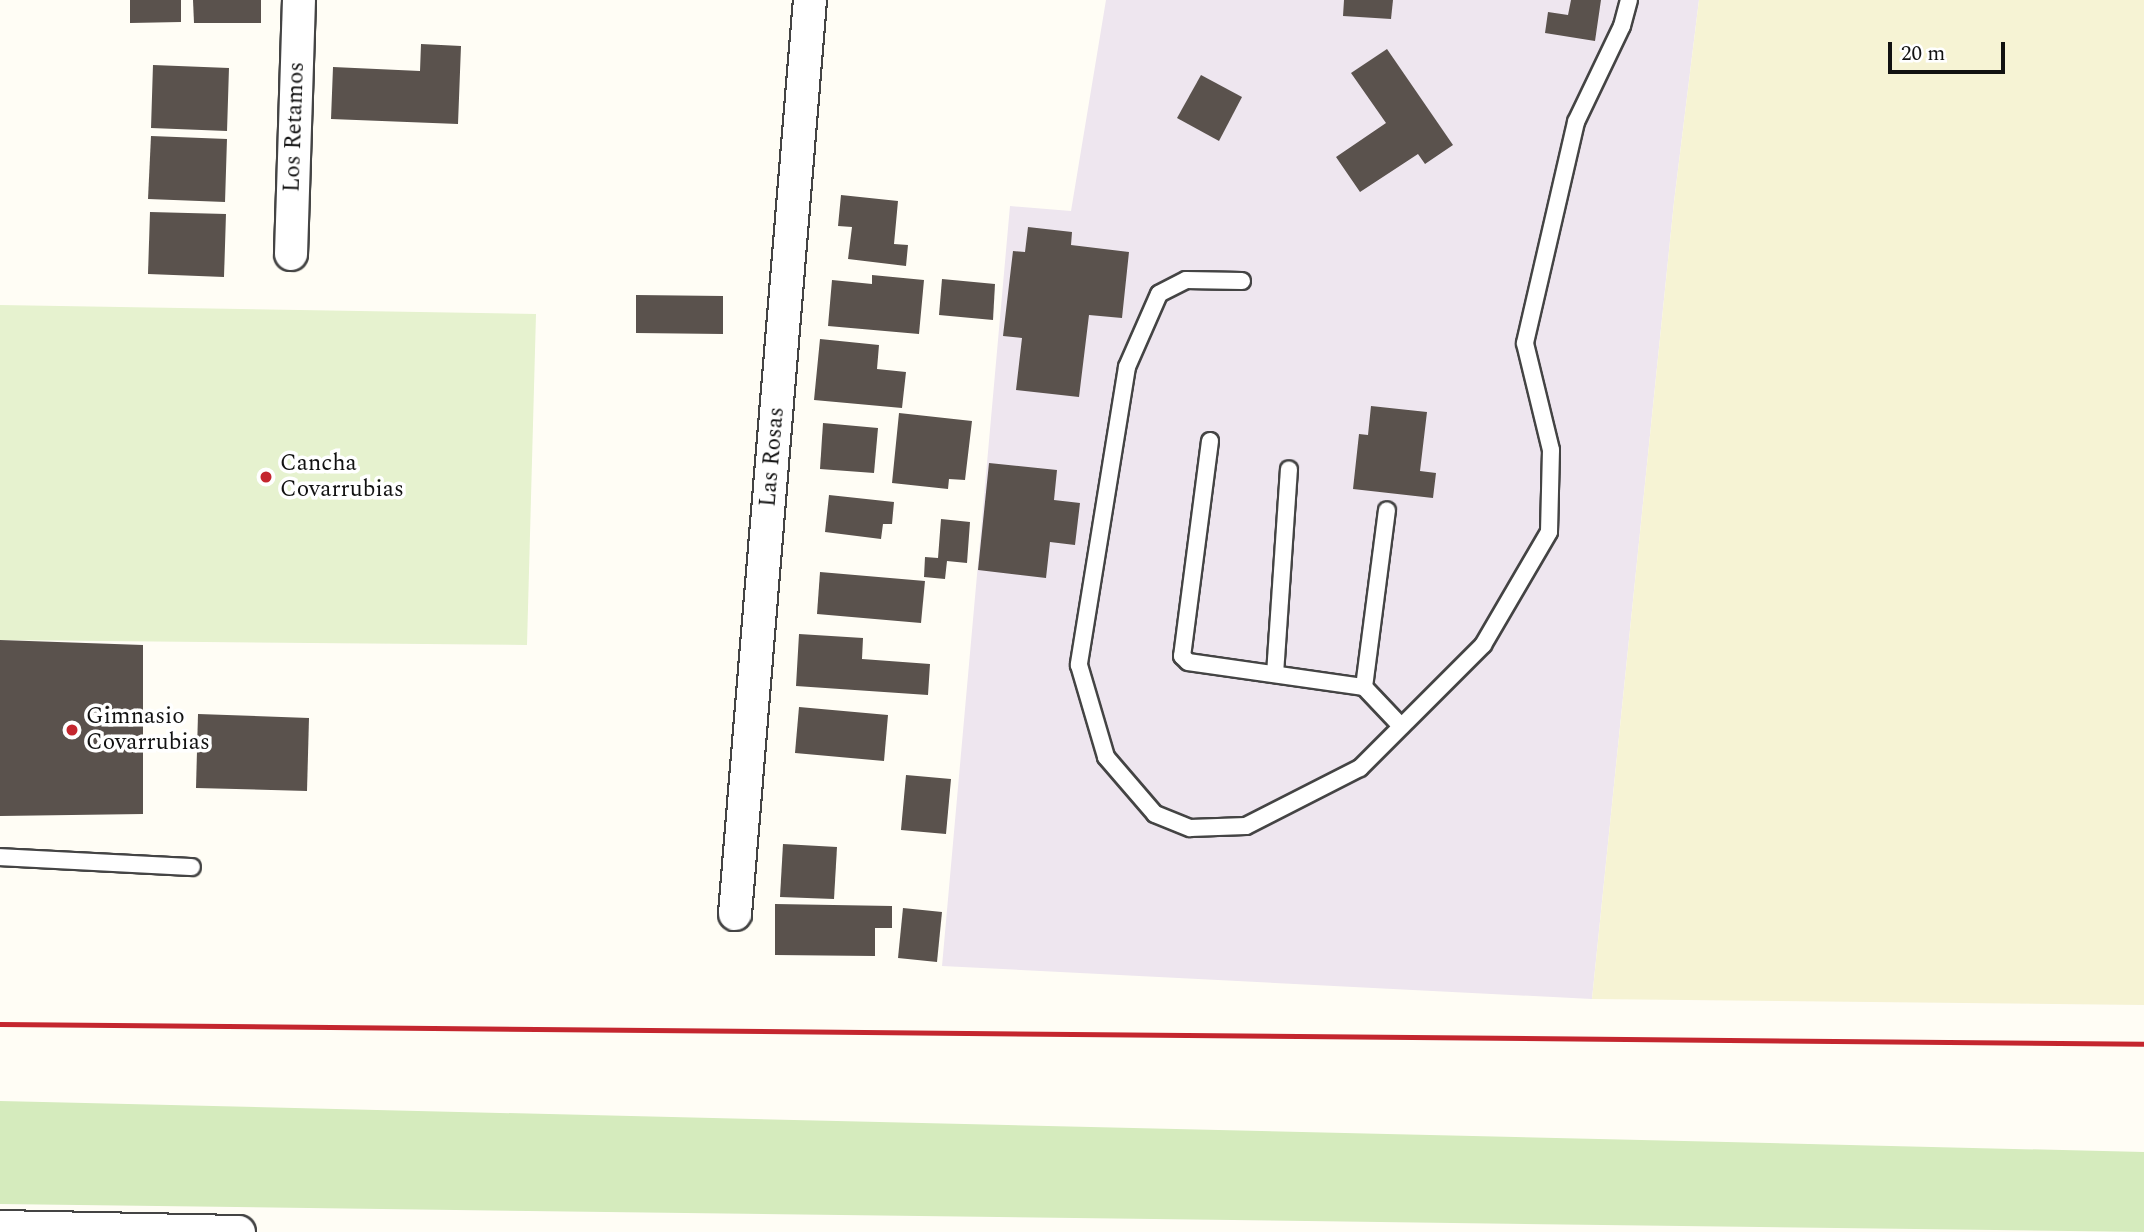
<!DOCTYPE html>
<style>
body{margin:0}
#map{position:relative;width:2144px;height:1232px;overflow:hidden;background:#fffdf5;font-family:Spectral,serif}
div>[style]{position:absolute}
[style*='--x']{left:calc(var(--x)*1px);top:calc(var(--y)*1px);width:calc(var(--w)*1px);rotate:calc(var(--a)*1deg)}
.industrial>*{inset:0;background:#eee6ef}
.farmland>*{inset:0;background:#f6f3d4}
.green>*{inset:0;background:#d5ebbd}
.pitch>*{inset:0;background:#e6f2cf}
.building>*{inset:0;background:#5a524d}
.roads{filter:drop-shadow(2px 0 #444) drop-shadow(-2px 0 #444) drop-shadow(0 2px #444) drop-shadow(0 -2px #444)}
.lane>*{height:16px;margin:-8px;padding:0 8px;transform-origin:8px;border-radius:8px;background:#fff}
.street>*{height:32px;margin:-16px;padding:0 16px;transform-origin:16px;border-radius:16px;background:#fff}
.rail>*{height:5px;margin:-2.5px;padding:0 2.5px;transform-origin:2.5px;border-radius:2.5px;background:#c4262e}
.dots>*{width:19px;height:19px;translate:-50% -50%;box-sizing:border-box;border:4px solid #fff;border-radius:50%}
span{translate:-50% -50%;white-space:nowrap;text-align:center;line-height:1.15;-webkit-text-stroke:7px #fff;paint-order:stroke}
.street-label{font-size:23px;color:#111}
.poi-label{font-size:23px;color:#111}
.left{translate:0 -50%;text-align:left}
.scale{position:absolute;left:1888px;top:42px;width:117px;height:32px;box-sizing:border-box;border:4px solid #111;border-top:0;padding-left:9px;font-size:21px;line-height:24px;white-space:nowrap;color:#111;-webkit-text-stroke:5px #fff;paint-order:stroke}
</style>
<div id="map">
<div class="industrial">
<i style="clip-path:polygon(1106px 0,1699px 0,1674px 202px,1592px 999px,942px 966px,1010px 206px,1071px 211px)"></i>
</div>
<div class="farmland">
<i style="clip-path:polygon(1699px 0,2144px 0,2144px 1005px,1592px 999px,1674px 202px)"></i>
</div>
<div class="green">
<i style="clip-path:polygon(0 1101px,2144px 1152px,2144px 1232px,0 1204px)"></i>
</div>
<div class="pitch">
<i style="clip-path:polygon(0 305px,536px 314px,527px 645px,0 640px)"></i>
</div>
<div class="building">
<i style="clip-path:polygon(130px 0,181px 0,181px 22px,130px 23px)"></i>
<i style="clip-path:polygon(193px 0,261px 0,261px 23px,194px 23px)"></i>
<i style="clip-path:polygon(1344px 0,1393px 0,1391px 19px,1343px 16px)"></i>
<i style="clip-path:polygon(1571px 0,1601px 0,1595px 41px,1545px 33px,1548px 12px,1568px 15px)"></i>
<i style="clip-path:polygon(421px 44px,461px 46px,458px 124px,331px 119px,333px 67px,420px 71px)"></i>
<i style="clip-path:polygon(1387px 49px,1453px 145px,1425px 164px,1418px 154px,1360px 192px,1336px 157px,1386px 123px,1351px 73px)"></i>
<i style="clip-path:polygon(153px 65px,229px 68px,227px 131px,151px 128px)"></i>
<i style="clip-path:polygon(1201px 75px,1242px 97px,1219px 141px,1177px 118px)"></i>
<i style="clip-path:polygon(151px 136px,227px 139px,225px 202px,148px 199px)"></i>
<i style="clip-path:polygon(841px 195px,898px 201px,894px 244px,908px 245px,906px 266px,848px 259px,852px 227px,838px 226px)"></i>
<i style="clip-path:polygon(150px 212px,226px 214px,224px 277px,148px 274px)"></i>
<i style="clip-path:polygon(1028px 227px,1072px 232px,1071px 245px,1129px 252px,1122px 318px,1089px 315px,1079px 397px,1016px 390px,1022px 338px,1003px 336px,1013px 251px,1025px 252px)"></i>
<i style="clip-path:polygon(872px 275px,924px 280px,919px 334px,828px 326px,832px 280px,872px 284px)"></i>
<i style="clip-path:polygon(942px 279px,995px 284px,993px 320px,939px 315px)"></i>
<i style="clip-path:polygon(636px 295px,723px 296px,723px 334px,636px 333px)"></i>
<i style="clip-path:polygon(820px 339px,879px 345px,877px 369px,906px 372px,902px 408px,814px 400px)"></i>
<i style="clip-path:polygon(1371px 406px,1427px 412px,1420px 471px,1436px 473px,1433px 498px,1353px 489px,1359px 434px,1368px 435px)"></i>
<i style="clip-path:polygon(899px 413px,972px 421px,965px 480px,949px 479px,948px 489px,892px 483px)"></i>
<i style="clip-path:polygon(823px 423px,878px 428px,874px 473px,820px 469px)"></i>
<i style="clip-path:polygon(989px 463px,1057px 470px,1054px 500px,1080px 503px,1075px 545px,1050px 542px,1046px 578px,978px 570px)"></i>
<i style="clip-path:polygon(829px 495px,894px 502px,892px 524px,883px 524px,881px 539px,825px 532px)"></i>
<i style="clip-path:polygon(941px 519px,970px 522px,967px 563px,947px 561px,945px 579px,924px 577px,925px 557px,938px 558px)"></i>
<i style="clip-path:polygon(820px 572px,925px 581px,921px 623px,817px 614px)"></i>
<i style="clip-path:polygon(799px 634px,863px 638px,862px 659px,930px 664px,928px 695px,796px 686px)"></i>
<i style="clip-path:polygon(0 640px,143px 645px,143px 814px,0 816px)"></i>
<i style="clip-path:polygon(799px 707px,888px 715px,884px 761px,795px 753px)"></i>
<i style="clip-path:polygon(198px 714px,309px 718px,307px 791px,196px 788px)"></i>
<i style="clip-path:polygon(906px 775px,951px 779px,946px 834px,901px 830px)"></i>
<i style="clip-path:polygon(783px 844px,837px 847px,834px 899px,780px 897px)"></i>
<i style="clip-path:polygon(775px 904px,892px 906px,892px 928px,875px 928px,875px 956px,775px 955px)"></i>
<i style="clip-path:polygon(903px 908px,942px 912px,937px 962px,898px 958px)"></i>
</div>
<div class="roads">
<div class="lane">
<i style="--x:1242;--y:281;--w:56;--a:-179"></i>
<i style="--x:1186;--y:280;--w:30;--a:153"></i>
<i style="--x:1159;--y:294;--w:80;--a:113.7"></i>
<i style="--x:1127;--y:367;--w:302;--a:99.2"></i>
<i style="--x:1079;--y:665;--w:96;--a:73.6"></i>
<i style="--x:1106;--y:757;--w:75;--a:49.3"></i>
<i style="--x:1155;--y:814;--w:38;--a:22"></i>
<i style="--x:1190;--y:828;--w:56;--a:-2"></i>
<i style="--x:1246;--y:826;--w:128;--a:-27"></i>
<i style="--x:1360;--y:768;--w:174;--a:-45"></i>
<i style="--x:1483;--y:645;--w:131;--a:-59.7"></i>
<i style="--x:1549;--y:532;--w:82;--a:-88.6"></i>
<i style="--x:1551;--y:450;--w:110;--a:-103.7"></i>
<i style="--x:1525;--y:343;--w:227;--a:-77"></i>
<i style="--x:1576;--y:122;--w:106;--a:-64.4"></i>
<i style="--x:1622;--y:26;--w:27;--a:-75"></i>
<i style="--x:1210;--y:441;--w:217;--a:97.4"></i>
<i style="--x:1182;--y:656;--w:8;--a:45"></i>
<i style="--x:1188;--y:662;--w:178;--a:8.1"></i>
<i style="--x:1364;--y:687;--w:54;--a:46.5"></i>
<i style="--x:1275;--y:674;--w:205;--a:-86.1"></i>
<i style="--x:1364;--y:687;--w:178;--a:-82.6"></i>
<i style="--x:0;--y:857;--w:192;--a:3"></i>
</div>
<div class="street">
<i style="--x:291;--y:254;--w:254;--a:-88.2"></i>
<i style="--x:735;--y:914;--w:917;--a:-85.31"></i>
<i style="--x:0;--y:1227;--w:239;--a:1.2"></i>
</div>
</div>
<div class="rail">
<i style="--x:0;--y:1024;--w:2144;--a:0.53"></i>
</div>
<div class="dots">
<i style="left:266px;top:477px;background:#c4262e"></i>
<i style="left:72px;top:730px;background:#c4262e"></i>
</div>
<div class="street-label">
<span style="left:295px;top:127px;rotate:-88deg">Los Retamos</span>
<span style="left:773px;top:457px;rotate:-85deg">Las Rosas</span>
</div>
<div class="poi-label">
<span class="left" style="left:280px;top:477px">Cancha<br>Covarrubias</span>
<span class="left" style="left:86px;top:730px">Gimnasio<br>Covarrubias</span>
</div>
<div class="scale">20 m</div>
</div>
